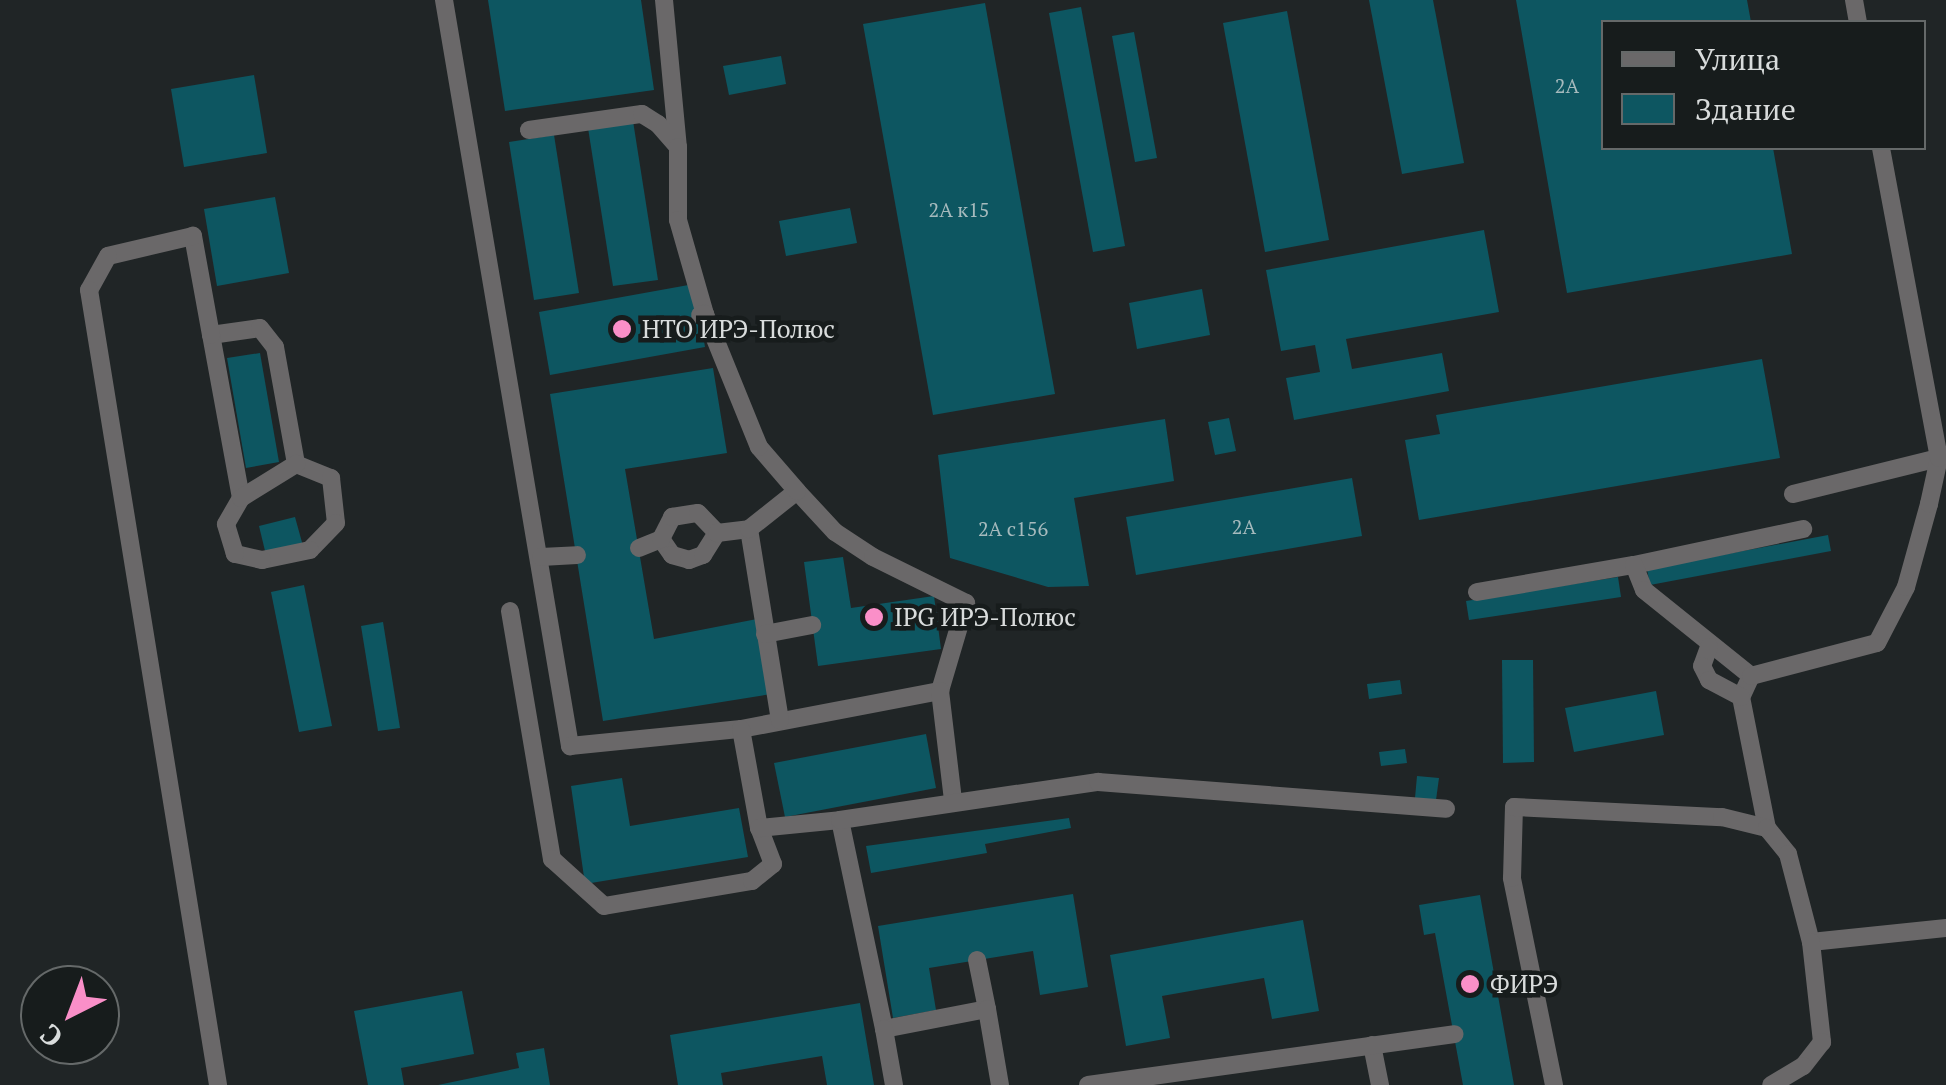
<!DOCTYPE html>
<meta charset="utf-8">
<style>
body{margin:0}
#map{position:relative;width:1946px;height:1085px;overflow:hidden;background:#202526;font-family:"PT Serif",serif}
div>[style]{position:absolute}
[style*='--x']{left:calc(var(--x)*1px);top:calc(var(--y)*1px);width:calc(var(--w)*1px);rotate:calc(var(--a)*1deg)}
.building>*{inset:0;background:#0d5661}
.minor>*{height:18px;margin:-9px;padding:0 9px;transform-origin:9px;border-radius:9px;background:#6a6869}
.dots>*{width:28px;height:28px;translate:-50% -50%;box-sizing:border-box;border:5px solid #171c1c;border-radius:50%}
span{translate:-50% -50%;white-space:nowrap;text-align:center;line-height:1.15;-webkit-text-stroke:9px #171c1c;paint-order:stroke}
.number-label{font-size:20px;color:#a6babd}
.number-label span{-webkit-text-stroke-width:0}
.poi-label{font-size:25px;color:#d9dcdc}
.left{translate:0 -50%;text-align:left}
.legend{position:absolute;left:1601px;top:20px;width:325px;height:130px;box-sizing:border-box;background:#171c1c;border:2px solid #656969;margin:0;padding:12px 18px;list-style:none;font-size:30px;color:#d9dcdc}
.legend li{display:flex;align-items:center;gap:20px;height:50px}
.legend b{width:50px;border:2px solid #656969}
.north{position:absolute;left:20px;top:965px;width:100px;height:100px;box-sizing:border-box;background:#171c1c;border:2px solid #656969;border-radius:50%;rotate:222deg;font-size:28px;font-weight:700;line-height:40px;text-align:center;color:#d9dcdc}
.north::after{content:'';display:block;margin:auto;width:35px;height:45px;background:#fa8fc8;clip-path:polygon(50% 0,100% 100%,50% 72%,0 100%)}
</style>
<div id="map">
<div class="building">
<i style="clip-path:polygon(488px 0,641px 0,654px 90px,505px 111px)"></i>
<i style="clip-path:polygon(1369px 0,1433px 0,1464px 163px,1402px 174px)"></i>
<i style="clip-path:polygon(1516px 0,1747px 0,1751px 22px,1604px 22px,1604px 148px,1773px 148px,1792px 254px,1567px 293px)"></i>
<i style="clip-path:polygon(985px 3px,1055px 394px,933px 415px,863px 24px)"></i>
<i style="clip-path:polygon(1081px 7px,1125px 246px,1093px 252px,1049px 13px)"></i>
<i style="clip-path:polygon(1287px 11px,1329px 240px,1265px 252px,1223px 23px)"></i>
<i style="clip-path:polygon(1134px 32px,1157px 158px,1135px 162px,1112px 36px)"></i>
<i style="clip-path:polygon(781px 56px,786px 84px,729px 95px,723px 66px)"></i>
<i style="clip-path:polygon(254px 75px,267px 153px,184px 167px,171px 89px)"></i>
<i style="clip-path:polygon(633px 121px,658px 280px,613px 286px,588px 128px)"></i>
<i style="clip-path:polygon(554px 135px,579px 293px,534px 300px,509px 142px)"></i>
<i style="clip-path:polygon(275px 197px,289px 273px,217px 286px,204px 209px)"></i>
<i style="clip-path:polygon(850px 208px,857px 243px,786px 256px,779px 221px)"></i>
<i style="clip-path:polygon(1484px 230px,1499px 312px,1346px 339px,1352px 369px,1442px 353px,1449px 391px,1294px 420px,1286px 378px,1320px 372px,1315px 345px,1281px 351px,1266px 270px)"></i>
<i style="clip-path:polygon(694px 284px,705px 347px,550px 375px,539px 312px)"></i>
<i style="clip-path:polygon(1202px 289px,1210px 335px,1137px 349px,1129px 303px)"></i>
<i style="clip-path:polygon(260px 353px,279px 462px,246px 468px,227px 358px)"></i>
<i style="clip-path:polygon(1762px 359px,1780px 458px,1419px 520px,1405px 440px,1440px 434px,1436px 415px)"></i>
<i style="clip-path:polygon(713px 368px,727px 453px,625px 469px,654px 639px,757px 619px,771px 694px,603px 721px,550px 394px)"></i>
<i style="clip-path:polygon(1229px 418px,1236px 451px,1215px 455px,1208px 422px)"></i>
<i style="clip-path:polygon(1165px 419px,1174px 481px,1074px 498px,1089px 586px,1048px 587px,950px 558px,938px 455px)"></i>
<i style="clip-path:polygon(1352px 478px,1362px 536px,1136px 575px,1126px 517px)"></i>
<i style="clip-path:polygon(295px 517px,303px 546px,266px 555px,259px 526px)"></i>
<i style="clip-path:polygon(1828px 535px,1831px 551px,1650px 585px,1647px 569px)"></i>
<i style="clip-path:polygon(843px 557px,851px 608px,934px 596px,941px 649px,818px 666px,804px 562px)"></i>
<i style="clip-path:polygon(1618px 577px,1621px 597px,1469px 620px,1466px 601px)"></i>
<i style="clip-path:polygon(304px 585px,332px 726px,299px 732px,271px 592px)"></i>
<i style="clip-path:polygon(383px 622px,400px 728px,378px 731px,361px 626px)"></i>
<i style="clip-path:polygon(1502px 660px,1533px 660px,1534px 762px,1503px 763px)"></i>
<i style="clip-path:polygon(1400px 680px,1402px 694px,1369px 699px,1367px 684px)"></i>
<i style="clip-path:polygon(1656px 691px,1664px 735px,1574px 752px,1565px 708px)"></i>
<i style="clip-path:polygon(926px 734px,936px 788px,785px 817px,774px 763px)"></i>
<i style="clip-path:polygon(1405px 749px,1407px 763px,1381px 766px,1379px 752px)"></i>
<i style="clip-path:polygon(1417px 776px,1439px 778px,1436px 800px,1415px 798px)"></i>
<i style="clip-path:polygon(622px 778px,630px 826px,739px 808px,748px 857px,585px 884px,571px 786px)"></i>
<i style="clip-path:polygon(1069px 818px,1071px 828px,985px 844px,987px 853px,871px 873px,866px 846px)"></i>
<i style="clip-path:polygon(1073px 894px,1088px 987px,1040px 995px,1033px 951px,929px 968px,936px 1010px,893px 1018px,878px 926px)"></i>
<i style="clip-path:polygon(1480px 895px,1514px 1085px,1463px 1085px,1435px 933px,1424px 935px,1419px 905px)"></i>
<i style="clip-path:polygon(1303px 920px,1319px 1011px,1272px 1019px,1264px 978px,1162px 996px,1170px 1038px,1126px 1046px,1110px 955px)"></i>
<i style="clip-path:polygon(462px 991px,474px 1054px,401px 1068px,404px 1085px,368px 1085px,354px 1011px)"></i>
<i style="clip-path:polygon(860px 1003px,874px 1085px,827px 1085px,822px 1056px,721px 1073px,723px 1085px,678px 1085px,670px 1035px)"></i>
<i style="clip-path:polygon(544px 1048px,550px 1085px,438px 1085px,519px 1068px,516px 1053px)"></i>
</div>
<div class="minor">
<i style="--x:444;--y:0;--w:757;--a:80.41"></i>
<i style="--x:570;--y:746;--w:172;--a:-5.7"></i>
<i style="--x:741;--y:729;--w:203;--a:-10.8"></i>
<i style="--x:664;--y:0;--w:148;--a:84.6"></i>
<i style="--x:1854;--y:0;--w:22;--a:80"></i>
<i style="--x:529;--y:130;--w:114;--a:-8.1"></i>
<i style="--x:642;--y:114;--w:19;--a:32"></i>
<i style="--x:658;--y:124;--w:30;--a:49"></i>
<i style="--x:678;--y:147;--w:73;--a:90"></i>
<i style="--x:678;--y:220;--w:98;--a:74"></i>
<i style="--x:211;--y:335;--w:49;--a:-8.1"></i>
<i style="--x:260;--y:328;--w:24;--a:52"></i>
<i style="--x:275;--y:347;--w:119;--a:79.8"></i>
<i style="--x:296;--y:464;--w:38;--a:22"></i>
<i style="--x:331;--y:478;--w:45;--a:83.7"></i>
<i style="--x:336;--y:523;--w:37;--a:134"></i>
<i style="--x:310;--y:550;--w:49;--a:168.2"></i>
<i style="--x:262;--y:560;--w:28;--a:-167"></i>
<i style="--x:235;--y:554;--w:31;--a:-107"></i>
<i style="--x:226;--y:524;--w:30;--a:-60"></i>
<i style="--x:241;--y:498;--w:166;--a:-100.4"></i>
<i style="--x:211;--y:335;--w:101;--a:-100.3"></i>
<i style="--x:193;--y:236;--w:87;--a:166.8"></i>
<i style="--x:108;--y:256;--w:39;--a:119"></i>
<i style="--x:89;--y:290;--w:805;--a:80.78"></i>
<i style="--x:797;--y:491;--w:56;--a:47.2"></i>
<i style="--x:835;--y:532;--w:45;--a:33.3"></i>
<i style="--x:873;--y:557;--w:104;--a:26.3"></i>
<i style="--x:966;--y:603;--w:92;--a:106.5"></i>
<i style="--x:940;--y:691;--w:110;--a:83.2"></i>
<i style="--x:1793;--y:494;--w:158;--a:-13.9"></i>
<i style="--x:241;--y:498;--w:65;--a:-31.7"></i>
<i style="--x:749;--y:529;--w:194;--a:80.8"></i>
<i style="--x:661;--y:539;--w:19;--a:55"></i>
<i style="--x:672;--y:555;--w:18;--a:16"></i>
<i style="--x:689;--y:560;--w:15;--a:-20"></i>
<i style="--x:703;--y:555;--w:26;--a:-58"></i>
<i style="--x:639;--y:548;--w:24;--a:-22"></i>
<i style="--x:661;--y:539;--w:25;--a:-63"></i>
<i style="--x:672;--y:517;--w:26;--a:-9"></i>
<i style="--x:698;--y:513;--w:28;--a:46"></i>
<i style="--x:717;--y:533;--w:32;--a:-7"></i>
<i style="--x:749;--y:529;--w:61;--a:-38.4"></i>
<i style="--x:797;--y:491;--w:58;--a:-130.8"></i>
<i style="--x:759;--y:447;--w:144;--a:-112.1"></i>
<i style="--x:705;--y:314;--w:5;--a:169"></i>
<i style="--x:541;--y:557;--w:36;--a:-3"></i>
<i style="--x:1634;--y:565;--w:173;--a:-12"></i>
<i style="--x:1477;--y:592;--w:159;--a:-9.8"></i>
<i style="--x:1634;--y:565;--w:27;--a:68"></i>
<i style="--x:1644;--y:590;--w:137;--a:38.8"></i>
<i style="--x:1751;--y:676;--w:23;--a:115"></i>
<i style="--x:1741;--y:697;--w:134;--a:78.8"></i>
<i style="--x:510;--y:611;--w:252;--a:80.4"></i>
<i style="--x:552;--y:859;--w:70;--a:42.1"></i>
<i style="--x:604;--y:906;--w:150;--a:-9.6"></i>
<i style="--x:752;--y:881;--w:27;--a:-39"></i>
<i style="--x:773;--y:864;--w:39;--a:-111"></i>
<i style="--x:765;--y:634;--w:48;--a:-10.8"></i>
<i style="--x:1709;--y:647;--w:20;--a:110"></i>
<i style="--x:1702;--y:666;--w:16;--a:63"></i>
<i style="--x:1709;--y:680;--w:36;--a:28"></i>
<i style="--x:1751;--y:676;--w:130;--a:-14.7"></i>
<i style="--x:1877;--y:643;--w:63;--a:-62.6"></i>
<i style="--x:1906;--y:587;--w:86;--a:-74.5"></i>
<i style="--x:1929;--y:504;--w:47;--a:-77.7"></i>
<i style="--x:1939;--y:458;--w:315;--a:-100.6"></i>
<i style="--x:741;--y:729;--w:101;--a:79.7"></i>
<i style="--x:759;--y:828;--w:81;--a:-5.6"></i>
<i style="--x:840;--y:820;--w:214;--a:78.1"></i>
<i style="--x:884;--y:1029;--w:105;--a:-11"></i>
<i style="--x:987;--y:1009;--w:50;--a:-101.5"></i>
<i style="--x:840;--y:820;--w:261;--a:-8.4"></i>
<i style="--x:1098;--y:782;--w:349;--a:4.4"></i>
<i style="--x:1811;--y:942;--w:136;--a:-5.9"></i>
<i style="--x:987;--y:1009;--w:77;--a:80.3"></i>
<i style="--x:884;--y:1029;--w:57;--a:79.9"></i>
<i style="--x:1372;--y:1045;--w:41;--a:78.7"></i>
<i style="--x:1088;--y:1085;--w:370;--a:-7.9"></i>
<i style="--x:1554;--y:1085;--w:211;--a:-101.5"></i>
<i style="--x:1512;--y:878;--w:71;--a:-88.4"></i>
<i style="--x:1514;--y:807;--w:208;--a:2.8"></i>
<i style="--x:1722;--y:817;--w:46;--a:13.7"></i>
<i style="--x:1767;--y:828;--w:33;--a:51"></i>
<i style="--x:1788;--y:854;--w:91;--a:75.4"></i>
<i style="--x:1811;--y:942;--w:101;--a:83.7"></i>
<i style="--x:1822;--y:1042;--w:31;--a:128"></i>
<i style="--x:1803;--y:1066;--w:37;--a:149"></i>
</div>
<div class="dots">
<i style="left:622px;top:329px;background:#fa8fc8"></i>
<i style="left:874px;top:617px;background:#fa8fc8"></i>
<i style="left:1470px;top:984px;background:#fa8fc8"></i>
</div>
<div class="number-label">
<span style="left:1567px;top:85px">2А</span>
<span style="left:959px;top:209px">2А к15</span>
<span style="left:1244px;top:526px">2А</span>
<span style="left:1013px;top:528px">2А с156</span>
</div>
<div class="poi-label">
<span class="left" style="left:642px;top:329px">НТО ИРЭ-Полюс</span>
<span class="left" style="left:894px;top:617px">IPG ИРЭ-Полюс</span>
<span class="left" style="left:1490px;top:984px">ФИРЭ</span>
</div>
<ul class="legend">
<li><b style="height:12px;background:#6a6869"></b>Улица</li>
<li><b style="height:28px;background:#0d5661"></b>Здание</li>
</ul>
<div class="north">С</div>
</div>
